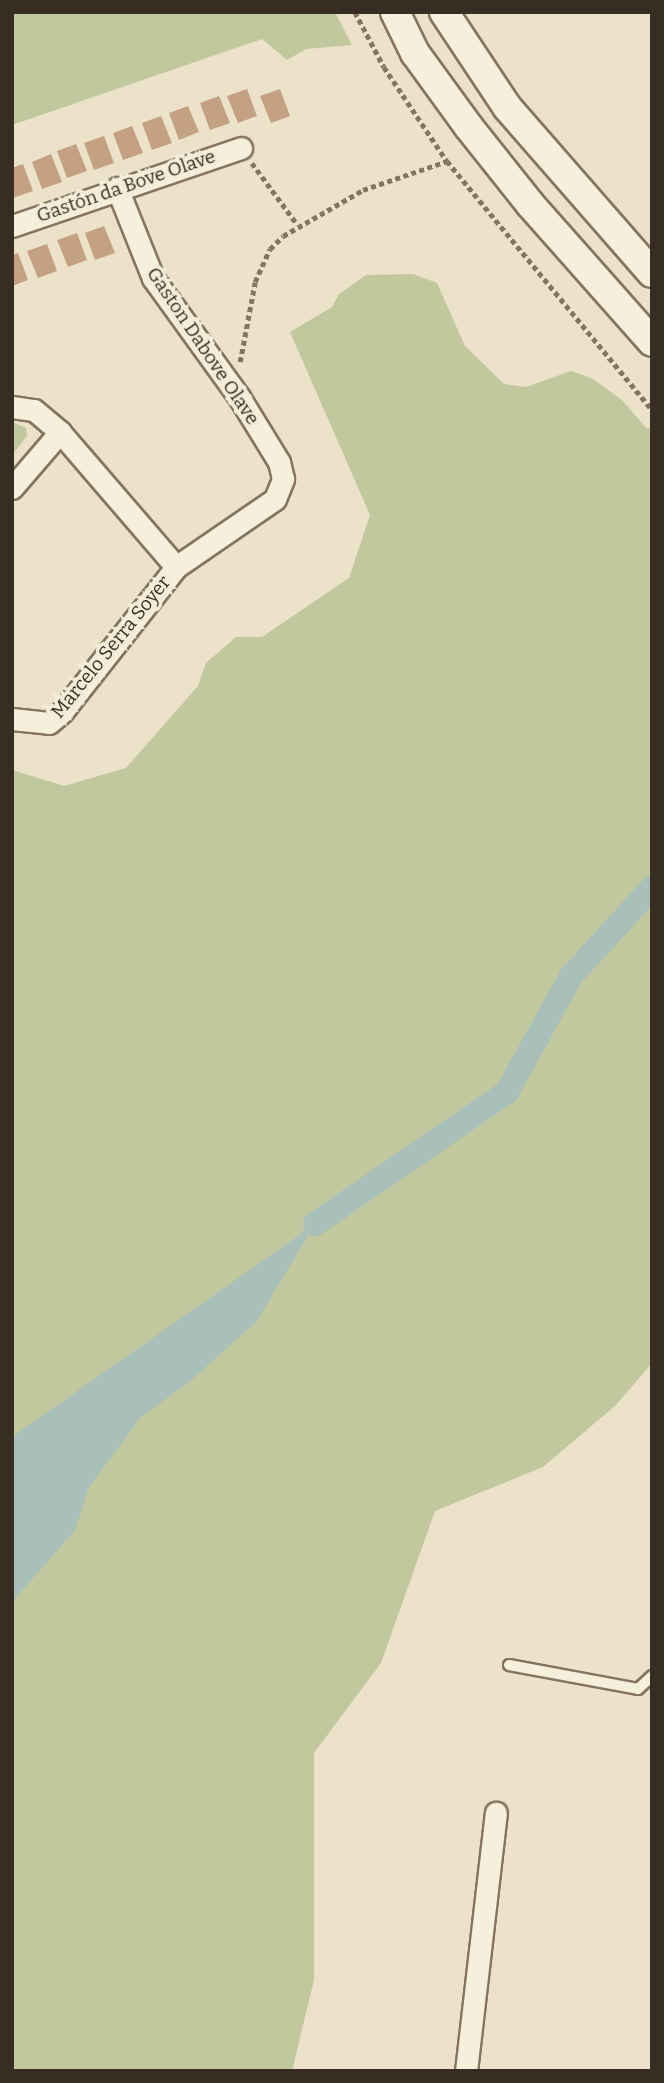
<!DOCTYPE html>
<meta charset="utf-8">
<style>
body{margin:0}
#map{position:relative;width:664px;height:2083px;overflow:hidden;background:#ebe2c9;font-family:Bitter,serif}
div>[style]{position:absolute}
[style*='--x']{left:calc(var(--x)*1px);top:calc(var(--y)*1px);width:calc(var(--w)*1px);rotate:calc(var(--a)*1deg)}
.green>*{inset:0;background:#c1c89e}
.water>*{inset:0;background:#a9bfba}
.canal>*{height:24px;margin:-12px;padding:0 12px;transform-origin:12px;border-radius:12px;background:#a9bfba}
.building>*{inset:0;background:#c5a183}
.path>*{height:4.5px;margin-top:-2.25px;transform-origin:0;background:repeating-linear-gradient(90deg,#85755f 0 5px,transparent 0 8.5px)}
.roads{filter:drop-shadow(2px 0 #85755f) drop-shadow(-2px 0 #85755f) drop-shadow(0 2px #85755f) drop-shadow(0 -2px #85755f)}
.lane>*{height:10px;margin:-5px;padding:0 5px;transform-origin:5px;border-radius:5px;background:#f6efdc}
.street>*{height:21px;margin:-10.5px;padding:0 10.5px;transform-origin:10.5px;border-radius:10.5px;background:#f6efdc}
.secondary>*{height:28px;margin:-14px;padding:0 14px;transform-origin:14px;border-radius:14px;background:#f6efdc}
span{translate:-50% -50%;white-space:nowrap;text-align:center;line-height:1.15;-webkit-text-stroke:7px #f3ecd8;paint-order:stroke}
.street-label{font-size:19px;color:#372d22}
.frame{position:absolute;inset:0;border:14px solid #372d22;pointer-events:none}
</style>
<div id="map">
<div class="green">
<i style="clip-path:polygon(12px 12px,330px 12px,336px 14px,352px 45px,306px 49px,287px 60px,262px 39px,12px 125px)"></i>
<i style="clip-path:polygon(413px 274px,437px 283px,465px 346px,504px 384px,526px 387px,571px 371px,593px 379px,622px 400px,647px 429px,652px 426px,652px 1363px,616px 1405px,543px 1467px,435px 1511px,381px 1663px,314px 1753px,314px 1980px,292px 2071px,12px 2071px,12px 770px,64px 786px,126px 768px,198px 686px,206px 663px,236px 637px,262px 637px,349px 578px,370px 515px,290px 332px,332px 307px,339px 294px,366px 275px)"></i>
<i style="clip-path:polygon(12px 422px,26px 428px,27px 436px,12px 455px)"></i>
</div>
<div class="water">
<i style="clip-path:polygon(315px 1224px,256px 1322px,189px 1382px,141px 1417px,89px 1487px,75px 1530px,12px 1602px,12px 1437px)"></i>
</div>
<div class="canal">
<i style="--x:315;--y:1224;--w:233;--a:-34.5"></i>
<i style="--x:507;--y:1092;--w:132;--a:-61.1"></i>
<i style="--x:571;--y:976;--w:120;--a:-47.4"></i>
</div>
<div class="building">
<i style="clip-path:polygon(247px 89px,257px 116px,238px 123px,227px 96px)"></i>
<i style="clip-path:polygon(280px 89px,290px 116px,271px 123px,260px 96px)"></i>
<i style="clip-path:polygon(219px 96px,230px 123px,210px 130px,200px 103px)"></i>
<i style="clip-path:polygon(188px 106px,199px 132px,179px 140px,169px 113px)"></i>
<i style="clip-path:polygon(161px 116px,172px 143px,152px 150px,142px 123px)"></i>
<i style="clip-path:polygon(132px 126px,143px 153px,123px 160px,113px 133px)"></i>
<i style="clip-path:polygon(104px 136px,114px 163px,94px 170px,84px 143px)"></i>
<i style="clip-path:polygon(76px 144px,87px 171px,67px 178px,57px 151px)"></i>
<i style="clip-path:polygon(51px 154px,62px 182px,42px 189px,32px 162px)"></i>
<i style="clip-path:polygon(23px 164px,33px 191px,13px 198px,12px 168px)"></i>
<i style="clip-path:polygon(104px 226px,115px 253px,95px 260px,85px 233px)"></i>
<i style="clip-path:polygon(77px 233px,87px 260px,68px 267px,57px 240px)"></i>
<i style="clip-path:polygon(47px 244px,57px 271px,38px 278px,27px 251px)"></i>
<i style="clip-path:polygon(18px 253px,28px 280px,12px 286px,12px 255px)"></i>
</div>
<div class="path">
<i style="--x:355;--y:12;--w:62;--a:62.2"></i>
<i style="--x:384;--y:67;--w:113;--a:56.2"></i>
<i style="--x:447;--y:161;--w:323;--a:50.5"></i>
<i style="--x:252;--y:163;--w:76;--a:53.6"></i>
<i style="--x:240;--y:362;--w:81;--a:-79.4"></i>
<i style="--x:255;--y:282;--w:36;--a:-66"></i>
<i style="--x:270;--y:249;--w:18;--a:-45"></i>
<i style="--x:283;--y:236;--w:92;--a:-29.9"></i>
<i style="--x:363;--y:190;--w:89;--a:-19"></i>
</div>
<div class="roads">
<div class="lane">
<i style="--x:509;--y:1665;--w:131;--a:10.5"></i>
<i style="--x:638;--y:1689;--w:19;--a:-43"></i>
</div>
<div class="street">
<i style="--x:12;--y:226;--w:242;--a:-18.8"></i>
<i style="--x:12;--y:407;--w:22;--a:8"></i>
<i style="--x:34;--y:410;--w:34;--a:40"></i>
<i style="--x:60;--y:432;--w:178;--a:49.3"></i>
<i style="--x:12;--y:488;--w:74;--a:-49.4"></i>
<i style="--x:12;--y:719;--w:37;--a:6"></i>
<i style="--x:49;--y:723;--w:17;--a:-40"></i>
<i style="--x:62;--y:712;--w:184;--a:-51.8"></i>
<i style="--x:176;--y:567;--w:120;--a:-34.5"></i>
<i style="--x:275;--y:499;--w:22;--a:-68"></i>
<i style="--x:283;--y:479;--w:17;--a:-103"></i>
<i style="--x:279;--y:462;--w:76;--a:-121.6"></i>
<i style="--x:239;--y:397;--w:147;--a:-125.9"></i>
<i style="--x:153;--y:278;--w:97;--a:-111.8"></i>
<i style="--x:466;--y:2071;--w:260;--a:-83.4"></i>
</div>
<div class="secondary">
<i style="--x:395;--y:12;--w:46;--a:64"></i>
<i style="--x:415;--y:53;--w:90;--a:54"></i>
<i style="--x:468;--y:126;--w:100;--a:51.5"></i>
<i style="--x:530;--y:204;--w:184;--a:48.5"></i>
<i style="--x:444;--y:12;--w:114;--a:56.4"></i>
<i style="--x:507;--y:107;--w:220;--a:48.9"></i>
</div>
</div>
<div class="street-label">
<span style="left:126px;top:186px;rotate:-19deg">Gastón da Bove Olave</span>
<span style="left:203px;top:346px;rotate:56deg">Gaston Dabove Olave</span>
<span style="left:111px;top:647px;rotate:-51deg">Marcelo Serra Soyer</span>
</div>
<div class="frame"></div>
</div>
